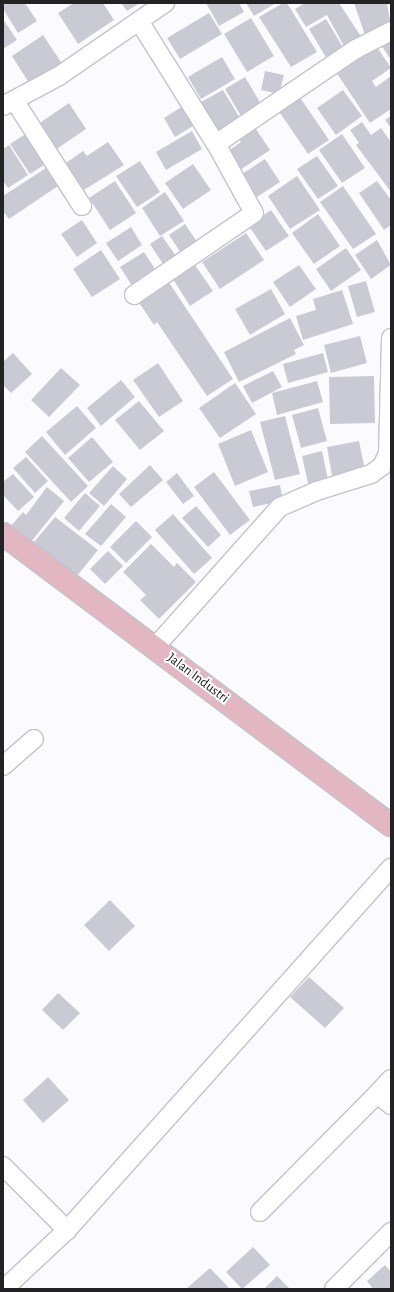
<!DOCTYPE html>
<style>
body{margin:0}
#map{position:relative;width:394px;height:1292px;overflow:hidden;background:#fbfbff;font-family:"Alegreya Sans",sans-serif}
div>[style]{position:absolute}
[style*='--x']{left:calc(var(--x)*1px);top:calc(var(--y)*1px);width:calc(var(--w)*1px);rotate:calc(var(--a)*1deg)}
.building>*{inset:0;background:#cacad4}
.roads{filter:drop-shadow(1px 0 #c3c3cc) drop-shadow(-1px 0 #c3c3cc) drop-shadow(0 1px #c3c3cc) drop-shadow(0 -1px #c3c3cc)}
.minor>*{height:18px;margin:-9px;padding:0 9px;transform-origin:9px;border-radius:9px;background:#fff}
.primary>*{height:22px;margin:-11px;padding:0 11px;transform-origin:11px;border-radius:11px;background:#e3b7c1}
span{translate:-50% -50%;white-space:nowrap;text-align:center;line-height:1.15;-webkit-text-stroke:4px #fff;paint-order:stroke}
.street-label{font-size:14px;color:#232326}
.frame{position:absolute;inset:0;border:4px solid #232326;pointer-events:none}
</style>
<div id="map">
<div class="building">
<i style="clip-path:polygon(5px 3px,25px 3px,37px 21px,18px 33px,3px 9px)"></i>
<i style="clip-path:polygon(74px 3px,103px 3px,114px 20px,78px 44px,58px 13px)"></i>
<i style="clip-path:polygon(121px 3px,140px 3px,127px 11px)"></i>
<i style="clip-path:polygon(206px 3px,239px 3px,244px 12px,219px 26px)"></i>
<i style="clip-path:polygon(246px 3px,276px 3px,254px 16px)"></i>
<i style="clip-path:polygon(283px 3px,287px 3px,317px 52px,291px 67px,259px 17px)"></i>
<i style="clip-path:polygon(305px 3px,339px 3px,362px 38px,345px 48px,327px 15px,306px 27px,295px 9px)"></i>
<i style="clip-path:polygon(354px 3px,387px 3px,391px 26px,365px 35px)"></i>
<i style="clip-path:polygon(209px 13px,222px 34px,180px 59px,167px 38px)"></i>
<i style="clip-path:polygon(251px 18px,274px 56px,247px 72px,224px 34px)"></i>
<i style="clip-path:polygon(3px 19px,17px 40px,3px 49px)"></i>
<i style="clip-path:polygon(326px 19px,344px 49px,327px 59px,309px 29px)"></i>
<i style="clip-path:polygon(43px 35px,63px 65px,31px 86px,12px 56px)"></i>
<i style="clip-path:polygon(391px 38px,391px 60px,381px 45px)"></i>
<i style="clip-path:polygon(375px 44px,391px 68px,372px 81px,376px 87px,391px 76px,391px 109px,370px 123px,334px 69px)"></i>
<i style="clip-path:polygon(222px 57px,235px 79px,201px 99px,188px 77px)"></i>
<i style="clip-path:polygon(265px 71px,284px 75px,279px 94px,261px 90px)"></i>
<i style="clip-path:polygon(245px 77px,261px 104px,241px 116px,225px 89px)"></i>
<i style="clip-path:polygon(223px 90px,240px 118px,216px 132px,199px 103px)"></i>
<i style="clip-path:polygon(343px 90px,362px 116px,336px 135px,317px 108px)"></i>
<i style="clip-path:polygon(299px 96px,329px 140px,308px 154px,278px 110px)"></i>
<i style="clip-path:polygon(69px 103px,86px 129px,55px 150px,38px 124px)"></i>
<i style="clip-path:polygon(186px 104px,198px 123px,175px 137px,164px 118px)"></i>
<i style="clip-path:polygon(391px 116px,391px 128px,385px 120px)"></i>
<i style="clip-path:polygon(362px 122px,371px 135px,381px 128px,391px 142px,391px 192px,356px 145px,359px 143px,350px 130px)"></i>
<i style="clip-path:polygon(254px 126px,270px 150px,237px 172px,225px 153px,241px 142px,237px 137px)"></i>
<i style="clip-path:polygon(192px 131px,202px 149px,166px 170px,156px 152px)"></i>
<i style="clip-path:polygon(27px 133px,47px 163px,30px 174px,10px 144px)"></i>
<i style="clip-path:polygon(342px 134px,365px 168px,342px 183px,319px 150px)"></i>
<i style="clip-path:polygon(108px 142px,124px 165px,84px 190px,66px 163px,83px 151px,87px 156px)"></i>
<i style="clip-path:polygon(9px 145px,28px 175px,8px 188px,3px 181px,3px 149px)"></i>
<i style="clip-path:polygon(317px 156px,338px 186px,318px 199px,297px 169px)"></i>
<i style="clip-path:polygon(265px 159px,280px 182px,254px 199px,239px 176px)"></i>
<i style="clip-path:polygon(140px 161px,160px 192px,137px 207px,116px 176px)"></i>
<i style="clip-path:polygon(193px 164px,211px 190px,183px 209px,165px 183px)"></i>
<i style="clip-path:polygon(46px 168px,58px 186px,9px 219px,3px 211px,3px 196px)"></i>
<i style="clip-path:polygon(297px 176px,320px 210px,290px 229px,268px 196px)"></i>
<i style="clip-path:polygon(115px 181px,136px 213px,110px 230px,89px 198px)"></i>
<i style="clip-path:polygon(377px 181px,391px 200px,391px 225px,384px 230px,359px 193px)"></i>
<i style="clip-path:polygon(343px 186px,376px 234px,353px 249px,320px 202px)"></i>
<i style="clip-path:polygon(165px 192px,184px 221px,160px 236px,142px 208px)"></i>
<i style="clip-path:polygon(271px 210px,289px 236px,266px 251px,248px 225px)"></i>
<i style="clip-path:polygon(318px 214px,340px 246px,314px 264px,292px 233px)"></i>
<i style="clip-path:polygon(82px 220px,97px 243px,77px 257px,61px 234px)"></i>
<i style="clip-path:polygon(185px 224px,199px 245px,183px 256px,169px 235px)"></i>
<i style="clip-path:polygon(131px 227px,142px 245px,118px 261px,106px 243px)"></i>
<i style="clip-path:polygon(246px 233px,264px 260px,220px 289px,202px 262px)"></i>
<i style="clip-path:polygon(162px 236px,178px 259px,165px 267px,150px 244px)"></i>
<i style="clip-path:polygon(377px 240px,391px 265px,371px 279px,355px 255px)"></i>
<i style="clip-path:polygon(346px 248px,361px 270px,331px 291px,316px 269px)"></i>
<i style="clip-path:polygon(101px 250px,120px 279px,92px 297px,73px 269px)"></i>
<i style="clip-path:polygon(144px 252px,157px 272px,133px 287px,120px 267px)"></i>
<i style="clip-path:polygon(195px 265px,213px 291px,190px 306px,173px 279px)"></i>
<i style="clip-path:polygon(299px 265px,316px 289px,290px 307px,273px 282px)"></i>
<i style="clip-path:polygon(168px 281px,233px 379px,207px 396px,157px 322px,154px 325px,138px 301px)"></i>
<i style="clip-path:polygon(366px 281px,375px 312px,357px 317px,348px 286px)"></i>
<i style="clip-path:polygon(271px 289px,285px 314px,250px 335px,235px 309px)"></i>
<i style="clip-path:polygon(342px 290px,353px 324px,303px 340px,296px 316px,316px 310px,313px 299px)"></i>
<i style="clip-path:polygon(290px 318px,304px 345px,294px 350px,296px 354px,239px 382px,224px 352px)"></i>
<i style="clip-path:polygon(360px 336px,367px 363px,331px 373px,324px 345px)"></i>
<i style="clip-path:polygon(13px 353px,32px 374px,11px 393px,3px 385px,3px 362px)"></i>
<i style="clip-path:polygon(323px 353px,328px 372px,288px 383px,283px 364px)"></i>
<i style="clip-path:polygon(158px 363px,183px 401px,159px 417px,133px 380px)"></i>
<i style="clip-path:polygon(61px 368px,80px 385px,49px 417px,31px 400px)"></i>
<i style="clip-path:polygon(273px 371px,282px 387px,252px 403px,243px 386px)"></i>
<i style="clip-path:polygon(374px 376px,375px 423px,330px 424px,329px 377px)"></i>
<i style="clip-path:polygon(121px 380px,135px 397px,101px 426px,87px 408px)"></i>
<i style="clip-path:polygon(317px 381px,323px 402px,277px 415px,272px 393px)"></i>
<i style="clip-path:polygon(235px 383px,256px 414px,220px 438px,199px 408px)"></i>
<i style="clip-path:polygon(139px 401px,164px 431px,140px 450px,115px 420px)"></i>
<i style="clip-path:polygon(77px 406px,96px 428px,65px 455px,46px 432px)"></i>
<i style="clip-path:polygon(318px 408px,327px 441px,301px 448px,292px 415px)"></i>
<i style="clip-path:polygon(285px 416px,300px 474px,275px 480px,260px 422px)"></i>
<i style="clip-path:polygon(251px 430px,268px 472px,235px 486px,218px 444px)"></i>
<i style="clip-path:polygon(42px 436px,88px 486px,71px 502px,25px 452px)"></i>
<i style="clip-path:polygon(92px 437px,113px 462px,89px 482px,68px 458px)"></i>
<i style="clip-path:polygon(359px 441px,365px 470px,332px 476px,327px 447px)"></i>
<i style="clip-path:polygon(322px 451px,329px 484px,309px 488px,302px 456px)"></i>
<i style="clip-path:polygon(26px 457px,48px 481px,35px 493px,13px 468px)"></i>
<i style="clip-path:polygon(150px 465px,163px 480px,131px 507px,119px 494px)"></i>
<i style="clip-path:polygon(113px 466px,127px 479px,104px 506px,89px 493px)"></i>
<i style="clip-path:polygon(214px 472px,250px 520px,230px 535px,194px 487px)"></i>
<i style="clip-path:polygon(177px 473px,194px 496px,183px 504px,166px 482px)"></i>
<i style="clip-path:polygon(13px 474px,34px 497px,18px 511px,3px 495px,3px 482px)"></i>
<i style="clip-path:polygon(280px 485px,283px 501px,253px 507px,249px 491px)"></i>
<i style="clip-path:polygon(47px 487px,64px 501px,30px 543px,11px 526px,23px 512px,26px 515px)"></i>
<i style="clip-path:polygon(85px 493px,100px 506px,79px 531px,64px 518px)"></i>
<i style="clip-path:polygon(111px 504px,126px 517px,101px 546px,85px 534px)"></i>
<i style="clip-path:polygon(196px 506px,221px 535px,208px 547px,182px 518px)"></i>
<i style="clip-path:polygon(173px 514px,212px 558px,194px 574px,155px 530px)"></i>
<i style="clip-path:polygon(55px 517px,98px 550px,77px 576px,34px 542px)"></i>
<i style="clip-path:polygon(136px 521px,152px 537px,126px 563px,110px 547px)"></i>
<i style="clip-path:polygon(151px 544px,174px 567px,177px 563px,196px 582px,159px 619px,140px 600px,146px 595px,123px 572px)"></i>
<i style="clip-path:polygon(108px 551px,123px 566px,105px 584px,90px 569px)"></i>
<i style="clip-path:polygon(110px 900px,135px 926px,109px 951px,84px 925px)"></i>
<i style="clip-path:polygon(309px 977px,344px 1008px,325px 1028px,290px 997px)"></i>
<i style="clip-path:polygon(58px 993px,80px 1013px,63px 1030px,42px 1010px)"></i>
<i style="clip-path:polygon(48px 1077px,69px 1100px,43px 1123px,23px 1100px)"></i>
<i style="clip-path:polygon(253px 1247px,270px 1265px,242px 1289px,226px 1272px)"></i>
<i style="clip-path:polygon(385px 1265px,391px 1272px,391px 1289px,373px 1289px,367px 1281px)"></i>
<i style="clip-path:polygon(210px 1268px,230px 1289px,186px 1289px)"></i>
<i style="clip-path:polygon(277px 1276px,290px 1289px,264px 1289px)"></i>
</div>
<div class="roads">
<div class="minor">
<i style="--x:139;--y:21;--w:145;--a:58"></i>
<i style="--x:216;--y:144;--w:169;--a:-34.2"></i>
<i style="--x:356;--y:49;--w:39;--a:-27"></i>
<i style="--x:14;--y:100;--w:126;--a:57.3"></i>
<i style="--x:3;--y:106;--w:64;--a:-28.2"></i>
<i style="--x:59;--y:76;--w:129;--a:-34.6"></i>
<i style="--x:134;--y:295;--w:145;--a:-34.3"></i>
<i style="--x:254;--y:213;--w:79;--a:-118.8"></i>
<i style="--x:156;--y:646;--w:186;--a:-48.3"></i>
<i style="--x:280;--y:507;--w:40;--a:-23.4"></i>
<i style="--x:317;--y:491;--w:57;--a:-17.5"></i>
<i style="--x:371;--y:474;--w:14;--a:-36"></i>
<i style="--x:382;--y:466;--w:14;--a:-65"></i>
<i style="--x:388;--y:453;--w:115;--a:-88.5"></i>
<i style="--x:3;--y:766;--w:41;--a:-41.1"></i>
<i style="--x:391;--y:1079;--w:21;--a:133"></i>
<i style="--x:377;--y:1094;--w:18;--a:38"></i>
<i style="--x:3;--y:1166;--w:91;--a:45"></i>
<i style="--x:260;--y:1212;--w:166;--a:-45.2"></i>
<i style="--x:4;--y:1289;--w:86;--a:-43.1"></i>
<i style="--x:67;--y:1230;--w:486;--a:-48.2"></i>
<i style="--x:334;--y:1289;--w:81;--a:-45"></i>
</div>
<div class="primary">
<i style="--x:3;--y:534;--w:485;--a:36.9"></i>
</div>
</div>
<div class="street-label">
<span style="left:198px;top:678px;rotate:37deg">Jalan Industri</span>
</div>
<div class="frame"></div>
</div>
